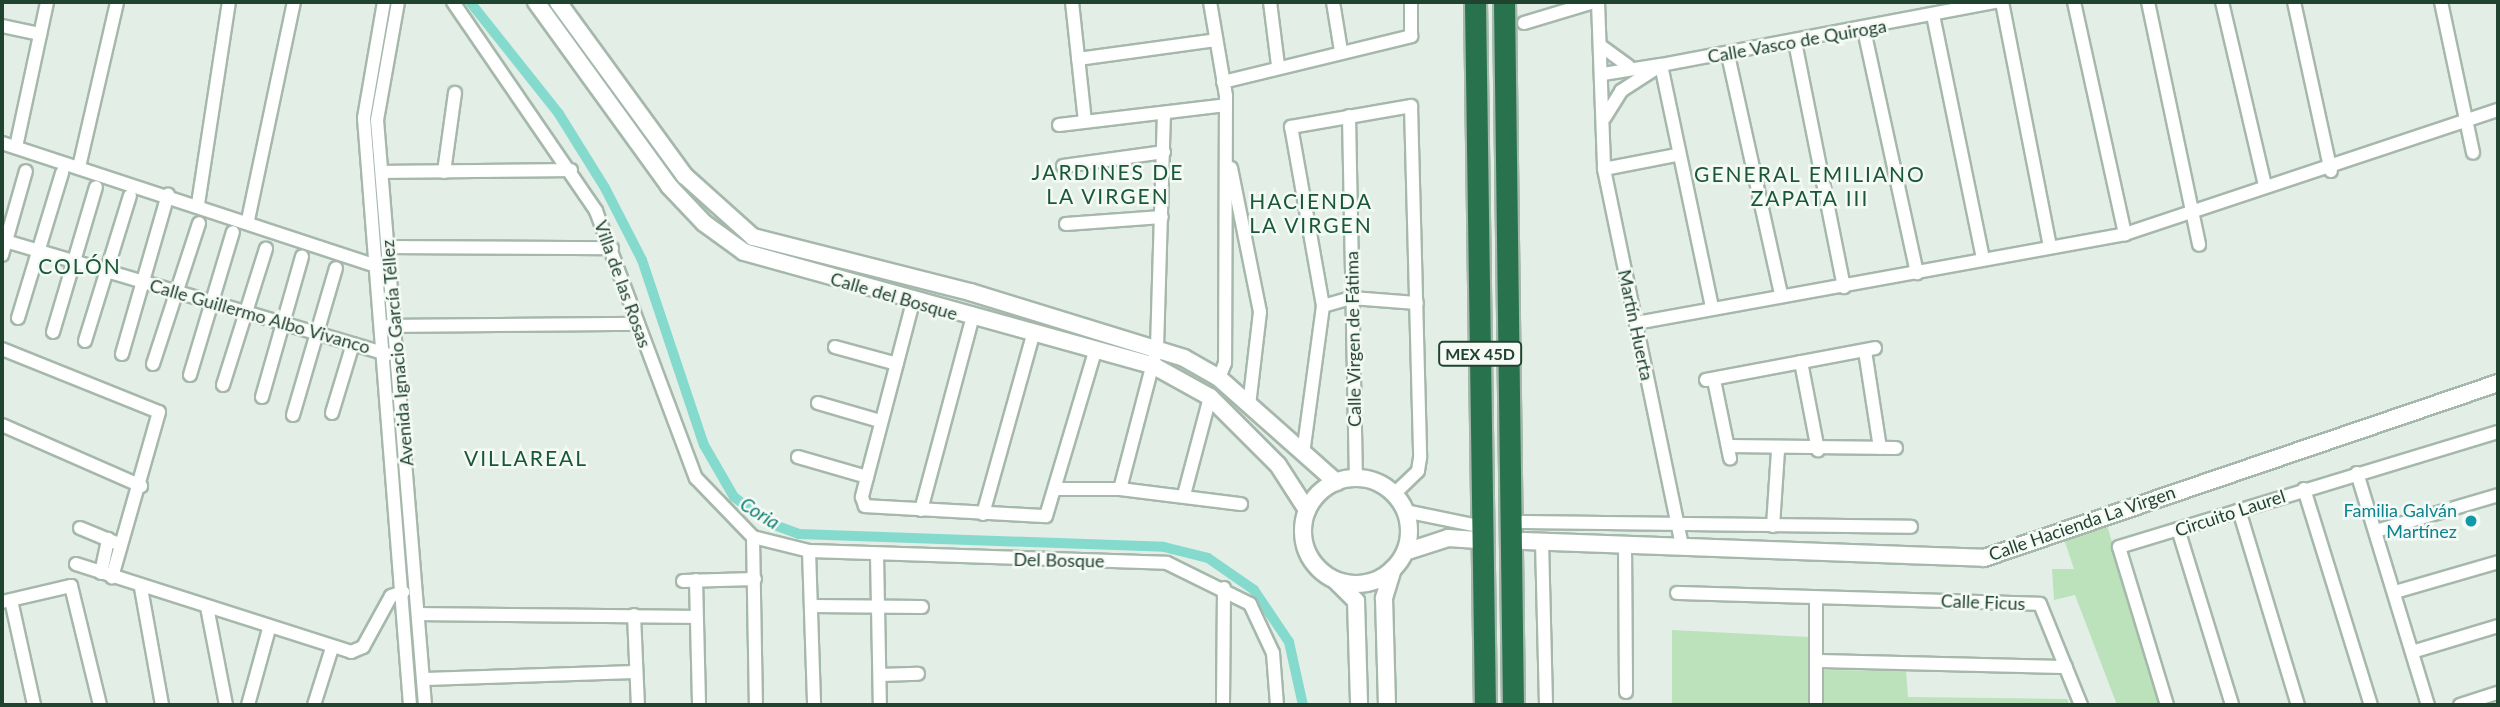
<!DOCTYPE html>
<meta charset="utf-8">
<style>
body{margin:0}
#map{position:relative;width:2500px;height:707px;overflow:hidden;background:#e3efe6;font-family:Lato,sans-serif}
div>[style]{position:absolute}
[style*='--x']{left:calc(var(--x)*1px);top:calc(var(--y)*1px);width:calc(var(--w)*1px);rotate:calc(var(--a)*1deg)}
.green>*{inset:0;background:#bbe2ba}
.canal>*{height:10px;margin:-5px;padding:0 5px;transform-origin:5px;border-radius:5px;background:#85dace}
.roads{filter:drop-shadow(2px 0 #a5b8ab) drop-shadow(-2px 0 #a5b8ab) drop-shadow(0 2px #a5b8ab) drop-shadow(0 -2px #a5b8ab)}
.minor>*{height:12px;margin:-6px;padding:0 6px;transform-origin:6px;border-radius:6px;background:#fff}
.tertiary>*{height:16px;margin:-8px;padding:0 8px;transform-origin:8px;border-radius:8px;background:#fff}
.tertiary>.ring{margin:-8px;padding:0;box-sizing:content-box;background:none;border:16px solid #fff;border-radius:50%}
.motorway>*{height:21px;margin:-10.5px;padding:0 10.5px;transform-origin:10.5px;border-radius:10.5px;background:#28734d}
.dots>*{width:19px;height:19px;translate:-50% -50%;box-sizing:border-box;border:4px solid #f5faf6;border-radius:50%}
span{translate:-50% -50%;white-space:nowrap;text-align:center;line-height:1.15;-webkit-text-stroke:5px #f5faf6;paint-order:stroke}
.shield-label span{padding:2px 5px;background:#f5faf6;border:2px solid;border-radius:5px;-webkit-text-stroke-width:0}
.shield-label{font-size:16px;color:#20432f;font-weight:700}
.street-label{font-size:18px;color:#20432f}
.culture-label{font-size:18px;color:#0d838f}
.right{translate:-100% -50%;text-align:right}
.water-label{font-size:19px;color:#128173;font-style:italic}
.quarter-label{font-size:21px;color:#195836;letter-spacing:2px}
.frame{position:absolute;inset:0;border:4px solid #20432f;pointer-events:none}
</style>
<div id="map">
<div class="green">
<i style="clip-path:polygon(2106px 522px,2161px 705px,2117px 705px,2075px 595px,2054px 600px,2052px 569px,2074px 569px,2063px 536px)"></i>
<i style="clip-path:polygon(1672px 630px,1810px 637px,1810px 705px,1672px 705px)"></i>
<i style="clip-path:polygon(1822px 670px,1906px 671px,1908px 697px,2067px 699px,2070px 705px,1823px 705px)"></i>
</div>
<div class="canal">
<i style="--x:470;--y:2;--w:143;--a:51.5"></i>
<i style="--x:559;--y:114;--w:87;--a:58.1"></i>
<i style="--x:605;--y:188;--w:81;--a:62.8"></i>
<i style="--x:642;--y:260;--w:195;--a:71.5"></i>
<i style="--x:704;--y:445;--w:60;--a:60"></i>
<i style="--x:734;--y:497;--w:44;--a:36.6"></i>
<i style="--x:769;--y:523;--w:32;--a:20"></i>
<i style="--x:799;--y:534;--w:365;--a:2"></i>
<i style="--x:1164;--y:547;--w:45;--a:14"></i>
<i style="--x:1208;--y:558;--w:56;--a:34.8"></i>
<i style="--x:1254;--y:590;--w:63;--a:56.1"></i>
<i style="--x:1289;--y:642;--w:65;--a:77.5"></i>
</div>
<div class="roads">
<div class="minor">
<i style="--x:384;--y:2;--w:118;--a:99.8"></i>
<i style="--x:364;--y:118;--w:589;--a:85.52"></i>
<i style="--x:398;--y:2;--w:120;--a:100.1"></i>
<i style="--x:377;--y:120;--w:587;--a:85.31"></i>
<i style="--x:453;--y:2;--w:253;--a:55.6"></i>
<i style="--x:596;--y:211;--w:285;--a:69.5"></i>
<i style="--x:696;--y:478;--w:82;--a:46"></i>
<i style="--x:1072;--y:2;--w:120;--a:83.8"></i>
<i style="--x:1210;--y:2;--w:95;--a:80.3"></i>
<i style="--x:1226;--y:96;--w:267;--a:90.2"></i>
<i style="--x:1225;--y:363;--w:16;--a:112"></i>
<i style="--x:1270;--y:2;--w:64;--a:82.8"></i>
<i style="--x:1333;--y:2;--w:50;--a:80.7"></i>
<i style="--x:1598;--y:2;--w:167;--a:87.9"></i>
<i style="--x:1604;--y:169;--w:385;--a:78.3"></i>
<i style="--x:2002;--y:2;--w:249;--a:78.9"></i>
<i style="--x:2074;--y:2;--w:238;--a:77.6"></i>
<i style="--x:2148;--y:2;--w:248;--a:78.1"></i>
<i style="--x:2222;--y:2;--w:188;--a:76.8"></i>
<i style="--x:2294;--y:2;--w:173;--a:77.7"></i>
<i style="--x:2441;--y:2;--w:154;--a:78"></i>
<i style="--x:1933;--y:15;--w:249;--a:78.4"></i>
<i style="--x:1524;--y:23;--w:73;--a:-16.7"></i>
<i style="--x:2;--y:26;--w:39;--a:12"></i>
<i style="--x:1864;--y:30;--w:249;--a:77.7"></i>
<i style="--x:1795;--y:42;--w:250;--a:78.7"></i>
<i style="--x:1601;--y:46;--w:34;--a:36"></i>
<i style="--x:1728;--y:55;--w:245;--a:77.5"></i>
<i style="--x:1078;--y:59;--w:139;--a:-7.8"></i>
<i style="--x:1661;--y:65;--w:247;--a:78.1"></i>
<i style="--x:1603;--y:74;--w:58;--a:-9"></i>
<i style="--x:1223;--y:82;--w:194;--a:-13.7"></i>
<i style="--x:1411;--y:36;--w:34;--a:-90"></i>
<i style="--x:1349;--y:116;--w:362;--a:88.9"></i>
<i style="--x:1605;--y:117;--w:31;--a:-58"></i>
<i style="--x:1621;--y:91;--w:48;--a:-33"></i>
<i style="--x:1661;--y:65;--w:341;--a:-10.7"></i>
<i style="--x:1059;--y:125;--w:168;--a:-6.8"></i>
<i style="--x:2;--y:143;--w:394;--a:18.2"></i>
<i style="--x:16;--y:147;--w:148;--a:-77.9"></i>
<i style="--x:1063;--y:166;--w:102;--a:-7.9"></i>
<i style="--x:79;--y:167;--w:169;--a:-77"></i>
<i style="--x:1231;--y:168;--w:147;--a:78.6"></i>
<i style="--x:1260;--y:312;--w:95;--a:96.7"></i>
<i style="--x:1604;--y:169;--w:73;--a:-11"></i>
<i style="--x:382;--y:172;--w:189;--a:-0.6"></i>
<i style="--x:444;--y:172;--w:80;--a:-82.1"></i>
<i style="--x:198;--y:204;--w:204;--a:-81.3"></i>
<i style="--x:248;--y:220;--w:223;--a:-78.1"></i>
<i style="--x:1066;--y:224;--w:96;--a:-4.2"></i>
<i style="--x:2;--y:240;--w:402;--a:16.5"></i>
<i style="--x:388;--y:247;--w:224;--a:0.3"></i>
<i style="--x:2;--y:255;--w:87;--a:-74.1"></i>
<i style="--x:913;--y:302;--w:202;--a:104.7"></i>
<i style="--x:862;--y:497;--w:9;--a:72"></i>
<i style="--x:865;--y:506;--w:181;--a:3.2"></i>
<i style="--x:1046;--y:516;--w:171;--a:-73.4"></i>
<i style="--x:1323;--y:306;--w:29;--a:-16"></i>
<i style="--x:1351;--y:298;--w:66;--a:4.3"></i>
<i style="--x:18;--y:318;--w:152;--a:-73.1"></i>
<i style="--x:1636;--y:323;--w:497;--a:-10.3"></i>
<i style="--x:2125;--y:234;--w:393;--a:-18.4"></i>
<i style="--x:388;--y:326;--w:250;--a:-0.5"></i>
<i style="--x:53;--y:332;--w:151;--a:-73.5"></i>
<i style="--x:85;--y:341;--w:152;--a:-72.8"></i>
<i style="--x:835;--y:347;--w:64;--a:15.3"></i>
<i style="--x:2;--y:349;--w:169;--a:21.9"></i>
<i style="--x:159;--y:412;--w:172;--a:105.9"></i>
<i style="--x:1865;--y:351;--w:98;--a:81.2"></i>
<i style="--x:122;--y:354;--w:166;--a:-73.9"></i>
<i style="--x:1801;--y:362;--w:90;--a:79.1"></i>
<i style="--x:153;--y:364;--w:148;--a:-71.9"></i>
<i style="--x:190;--y:375;--w:149;--a:-73.3"></i>
<i style="--x:1706;--y:380;--w:172;--a:-10.7"></i>
<i style="--x:1714;--y:380;--w:80;--a:78.4"></i>
<i style="--x:223;--y:385;--w:143;--a:-72.5"></i>
<i style="--x:262;--y:397;--w:146;--a:-74.1"></i>
<i style="--x:818;--y:403;--w:65;--a:16.2"></i>
<i style="--x:332;--y:413;--w:72;--a:-73.1"></i>
<i style="--x:293;--y:415;--w:153;--a:-73.7"></i>
<i style="--x:2;--y:425;--w:152;--a:23.7"></i>
<i style="--x:1729;--y:446;--w:167;--a:0.7"></i>
<i style="--x:1303;--y:454;--w:149;--a:-82.3"></i>
<i style="--x:1323;--y:306;--w:182;--a:-100.1"></i>
<i style="--x:1291;--y:127;--w:122;--a:-9.9"></i>
<i style="--x:1411;--y:106;--w:352;--a:88.5"></i>
<i style="--x:1420;--y:458;--w:13;--a:99"></i>
<i style="--x:1418;--y:471;--w:33;--a:136"></i>
<i style="--x:798;--y:457;--w:72;--a:16.2"></i>
<i style="--x:2357;--y:473;--w:243;--a:73"></i>
<i style="--x:1056;--y:489;--w:64;--a:0"></i>
<i style="--x:1120;--y:489;--w:122;--a:7.1"></i>
<i style="--x:1120;--y:489;--w:146;--a:-75.3"></i>
<i style="--x:1157;--y:348;--w:235;--a:-88.3"></i>
<i style="--x:2304;--y:489;--w:226;--a:72.8"></i>
<i style="--x:1184;--y:495;--w:101;--a:-75.1"></i>
<i style="--x:921;--y:510;--w:198;--a:-75"></i>
<i style="--x:2239;--y:510;--w:204;--a:73.2"></i>
<i style="--x:1405;--y:511;--w:69;--a:11.6"></i>
<i style="--x:983;--y:514;--w:186;--a:-74.4"></i>
<i style="--x:1523;--y:522;--w:388;--a:0.7"></i>
<i style="--x:1773;--y:526;--w:76;--a:-86.2"></i>
<i style="--x:80;--y:528;--w:44;--a:22.5"></i>
<i style="--x:2178;--y:529;--w:184;--a:72.9"></i>
<i style="--x:2376;--y:531;--w:127;--a:-16.4"></i>
<i style="--x:753;--y:537;--w:58;--a:14"></i>
<i style="--x:809;--y:551;--w:358;--a:1.9"></i>
<i style="--x:1167;--y:563;--w:93;--a:26.3"></i>
<i style="--x:1250;--y:604;--w:54;--a:64.9"></i>
<i style="--x:1273;--y:653;--w:52;--a:85.6"></i>
<i style="--x:753;--y:537;--w:168;--a:89"></i>
<i style="--x:1542;--y:541;--w:164;--a:88.6"></i>
<i style="--x:1625;--y:544;--w:148;--a:89.6"></i>
<i style="--x:809;--y:551;--w:154;--a:88.1"></i>
<i style="--x:877;--y:555;--w:150;--a:88.9"></i>
<i style="--x:76;--y:564;--w:289;--a:17.7"></i>
<i style="--x:351;--y:652;--w:13;--a:-23"></i>
<i style="--x:363;--y:647;--w:58;--a:-61.2"></i>
<i style="--x:391;--y:596;--w:13;--a:-18"></i>
<i style="--x:101;--y:573;--w:35;--a:-78"></i>
<i style="--x:696;--y:580;--w:125;--a:88.6"></i>
<i style="--x:683;--y:581;--w:72;--a:-1.6"></i>
<i style="--x:141;--y:588;--w:119;--a:79.8"></i>
<i style="--x:2395;--y:592;--w:107;--a:-16.2"></i>
<i style="--x:1677;--y:593;--w:363;--a:1.7"></i>
<i style="--x:2040;--y:604;--w:109;--a:67.9"></i>
<i style="--x:11;--y:600;--w:107;--a:77.6"></i>
<i style="--x:2;--y:602;--w:71;--a:-13.1"></i>
<i style="--x:71;--y:586;--w:122;--a:76.3"></i>
<i style="--x:812;--y:606;--w:110;--a:0.5"></i>
<i style="--x:207;--y:607;--w:100;--a:79"></i>
<i style="--x:419;--y:614;--w:276;--a:0.6"></i>
<i style="--x:634;--y:615;--w:90;--a:87.5"></i>
<i style="--x:2412;--y:652;--w:90;--a:-16.8"></i>
<i style="--x:1816;--y:661;--w:250;--a:1.4"></i>
<i style="--x:880;--y:675;--w:38;--a:-2"></i>
<i style="--x:424;--y:679;--w:212;--a:-1.9"></i>
<i style="--x:248;--y:705;--w:79;--a:-74.6"></i>
<i style="--x:314;--y:705;--w:60;--a:-72.5"></i>
<i style="--x:1223;--y:705;--w:117;--a:-89.5"></i>
<i style="--x:1816;--y:705;--w:107;--a:-90"></i>
<i style="--x:2167;--y:705;--w:165;--a:-106.9"></i>
<i style="--x:2119;--y:547;--w:396;--a:-16.9"></i>
<i style="--x:2460;--y:705;--w:40;--a:-18"></i>
</div>
<div class="tertiary">
<i style="--x:536;--y:2;--w:227;--a:54.1"></i>
<i style="--x:669;--y:186;--w:51;--a:46.6"></i>
<i style="--x:704;--y:223;--w:49;--a:35.9"></i>
<i style="--x:744;--y:252;--w:426;--a:15.5"></i>
<i style="--x:1154;--y:366;--w:64;--a:29"></i>
<i style="--x:1210;--y:397;--w:96;--a:45"></i>
<i style="--x:1278;--y:465;--w:54;--a:57.2"></i>
<i style="--x:558;--y:2;--w:215;--a:53.9"></i>
<i style="--x:685;--y:176;--w:91;--a:41.9"></i>
<i style="--x:753;--y:237;--w:224;--a:14.2"></i>
<i style="--x:970;--y:292;--w:224;--a:17.1"></i>
<i style="--x:1184;--y:358;--w:40;--a:29.7"></i>
<i style="--x:1219;--y:378;--w:157;--a:41.6"></i>
<i class="ring" style="left:1303px;top:478px;width:90px;height:90px"></i>
<i style="--x:1524;--y:541;--w:460;--a:2.1"></i>
<i style="--x:1984;--y:558;--w:543;--a:-18.8"></i>
<i style="--x:1405;--y:552;--w:45;--a:-18"></i>
<i style="--x:1448;--y:538;--w:26;--a:4"></i>
<i style="--x:1335;--y:580;--w:30;--a:45"></i>
<i style="--x:1356;--y:601;--w:104;--a:88.3"></i>
<i style="--x:1387;--y:705;--w:107;--a:-91.6"></i>
<i style="--x:1384;--y:598;--w:30;--a:-73"></i>
</div>
<div class="motorway">
<i style="--x:1475;--y:2;--w:703;--a:89.19"></i>
<i style="--x:1504;--y:2;--w:703;--a:89.27"></i>
</div>
</div>
<div class="dots">
<i style="left:2471px;top:521px;background:#0f9aa8"></i>
</div>
<div class="shield-label">
<span style="left:1480px;top:354px">MEX 45D</span>
</div>
<div class="street-label">
<span style="left:1797px;top:41px;rotate:-10deg">Calle Vasco de Quiroga</span>
<span style="left:623px;top:284px;rotate:70deg">Villa de las Rosas</span>
<span style="left:894px;top:296px;rotate:16deg">Calle del Bosque</span>
<span style="left:260px;top:316px;rotate:16deg">Calle Guillermo Albo Vivanco</span>
<span style="left:1636px;top:325px;rotate:78deg">Martín Huerta</span>
<span style="left:1353px;top:339px;rotate:-91deg">Calle Virgen de Fátima</span>
<span style="left:397px;top:353px;rotate:-95deg">Avenida Ignacio García Téllez</span>
<span style="left:2230px;top:513px;rotate:-18deg">Circuito Laurel</span>
<span style="left:2082px;top:523px;rotate:-19deg">Calle Hacienda La Virgen</span>
<span style="left:1059px;top:560px;rotate:1deg">Del Bosque</span>
<span style="left:1983px;top:602px;rotate:2deg">Calle Ficus</span>
</div>
<div class="culture-label">
<span class="right" style="left:2457px;top:521px">Familia Galván<br>Martínez</span>
</div>
<div class="water-label">
<span style="left:760px;top:513px;rotate:32deg">Coria</span>
</div>
<div class="quarter-label">
<span style="left:1108px;top:184px">JARDINES DE<br>LA VIRGEN</span>
<span style="left:1810px;top:186px">GENERAL EMILIANO<br>ZAPATA III</span>
<span style="left:1311px;top:213px">HACIENDA<br>LA VIRGEN</span>
<span style="left:80px;top:266px">COLÓN</span>
<span style="left:526px;top:458px">VILLAREAL</span>
</div>
<div class="frame"></div>
</div>
